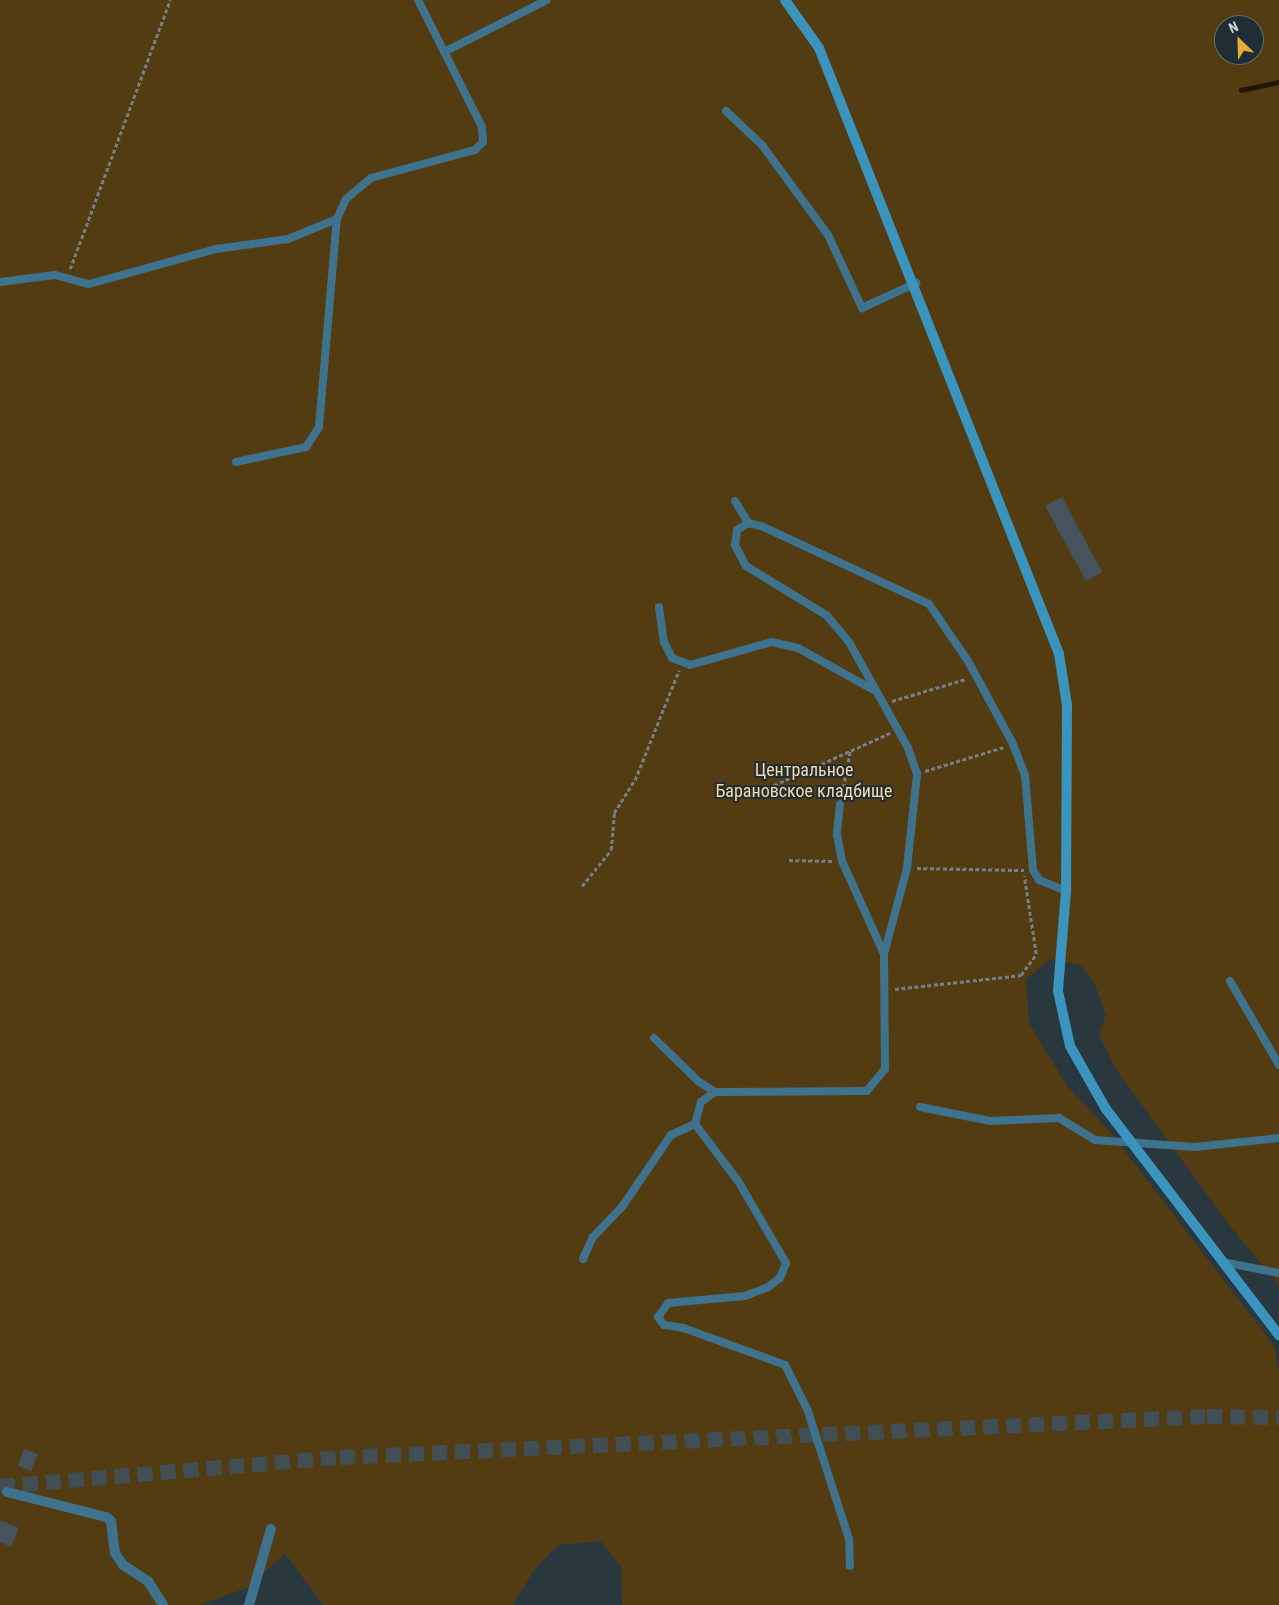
<!DOCTYPE html>
<meta charset="utf-8">
<style>
body{margin:0}
#map{position:relative;width:1279px;height:1605px;overflow:hidden;background:#29373e;font-family:"Roboto Condensed",sans-serif}
div>[style]{position:absolute}
[style*='--x']{left:calc(var(--x)*1px);top:calc(var(--y)*1px);width:calc(var(--w)*1px);rotate:calc(var(--a)*1deg)}
.green>*{inset:0;background:#533c11}
.stream>*{height:4.5px;margin:-2.25px;padding:0 2.25px;transform-origin:2.25px;border-radius:2.25px;background:#231704}
.building>*{inset:0;background:#45535c}
.highway-tunnel>*{height:15px;margin-top:-7.5px;transform-origin:0;background:repeating-linear-gradient(90deg,#414f55 0 15px,transparent 0 23px)}
.path>*{height:2.5px;margin-top:-1.25px;transform-origin:0;background:repeating-linear-gradient(90deg,#758086 0 4px,transparent 0 6.5px)}
.lane>*{height:8px;margin:-4px;padding:0 4px;transform-origin:4px;border-radius:4px;background:#3e728d}
.street>*{height:10px;margin:-5px;padding:0 5px;transform-origin:5px;border-radius:5px;background:#3e728d}
.secondary>*{height:10px;margin:-5px;padding:0 5px;transform-origin:5px;border-radius:5px;background:#3a94be}
span{translate:-50% -50%;white-space:nowrap;text-align:center;line-height:1.15;-webkit-text-stroke:4px #1f2d34;paint-order:stroke}
.park-label{font-size:18px;color:#f9d9a6}
.north{position:absolute;left:1214px;top:15px;width:50px;height:50px;box-sizing:border-box;background:#1f2d34;border:1px solid #647076;border-radius:50%;rotate:336deg;font-size:14px;font-weight:700;line-height:20px;text-align:center;color:#cbd4d9}
.north::after{content:'';display:block;margin:auto;width:18px;height:22px;background:#e8ab37;clip-path:polygon(50% 0,100% 100%,50% 72%,0 100%)}
</style>
<div id="map">
<div class="green">
<i style="clip-path:polygon(evenodd,0 0,1279px 0,1279px 1285px,1229px 1225px,1116px 1069px,1099px 1035px,1106px 1014px,1093px 980px,1080px 965px,1051px 959px,1026px 979px,1029px 1023px,1067px 1086px,1111px 1133px,1275px 1347px,1279px 1371px,1279px 1605px,622px 1605px,621px 1566px,600px 1541px,558px 1545px,534px 1570px,513px 1605px,323px 1605px,285px 1553px,249px 1587px,200px 1605px,0 1605px,0 0,1224px 25px,1254px 25px,1254px 55px,1224px 55px,1224px 25px)"></i>
</div>
<div class="stream">
<i style="--x:1241;--y:90;--w:39;--a:-12"></i>
</div>
<div class="building">
<i style="clip-path:polygon(1062px 497px,1102px 572px,1086px 581px,1045px 506px)"></i>
<i style="clip-path:polygon(24px 1449px,38px 1454px,31px 1471px,18px 1466px)"></i>
<i style="clip-path:polygon(0 1520px,19px 1528px,11px 1547px,0 1542px)"></i>
</div>
<div class="highway-tunnel">
<i style="--x:0;--y:1486;--w:341;--a:-4.9"></i>
<i style="--x:340;--y:1457;--w:868;--a:-2.71"></i>
<i style="--x:1207;--y:1416;--w:72;--a:0.8"></i>
</div>
<div class="path">
<i style="--x:70;--y:269;--w:287;--a:-69.6"></i>
<i style="--x:892;--y:701;--w:77;--a:-16.6"></i>
<i style="--x:925;--y:771;--w:83;--a:-16.9"></i>
<i style="--x:768;--y:788;--w:134;--a:-24.3"></i>
<i style="--x:842;--y:794;--w:44;--a:-79.5"></i>
<i style="--x:789;--y:860;--w:43;--a:1.3"></i>
<i style="--x:917;--y:868;--w:107;--a:1.1"></i>
<i style="--x:582;--y:886;--w:46;--a:-51.1"></i>
<i style="--x:611;--y:850;--w:37;--a:-85"></i>
<i style="--x:614;--y:813;--w:39;--a:-58"></i>
<i style="--x:635;--y:780;--w:118;--a:-68.2"></i>
<i style="--x:895;--y:989;--w:127;--a:-6.3"></i>
<i style="--x:1021;--y:975;--w:26;--a:-54"></i>
<i style="--x:1036;--y:954;--w:79;--a:-98.7"></i>
</div>
<div class="lane">
<i style="--x:444;--y:52;--w:115;--a:-26.8"></i>
<i style="--x:726;--y:111;--w:50;--a:43.4"></i>
<i style="--x:762;--y:145;--w:112;--a:53.7"></i>
<i style="--x:828;--y:235;--w:81;--a:65"></i>
<i style="--x:862;--y:308;--w:60;--a:-24.8"></i>
<i style="--x:0;--y:282;--w:55;--a:-7.3"></i>
<i style="--x:55;--y:275;--w:35;--a:15"></i>
<i style="--x:89;--y:284;--w:132;--a:-15.4"></i>
<i style="--x:216;--y:249;--w:73;--a:-7.9"></i>
<i style="--x:288;--y:239;--w:53;--a:-22.2"></i>
<i style="--x:236;--y:462;--w:72;--a:-12.1"></i>
<i style="--x:306;--y:447;--w:24;--a:-57"></i>
<i style="--x:319;--y:427;--w:209;--a:-85.1"></i>
<i style="--x:337;--y:219;--w:22;--a:-66"></i>
<i style="--x:346;--y:199;--w:33;--a:-40"></i>
<i style="--x:371;--y:178;--w:108;--a:-15.1"></i>
<i style="--x:475;--y:150;--w:11;--a:-45"></i>
<i style="--x:483;--y:142;--w:15;--a:-94"></i>
<i style="--x:482;--y:127;--w:142;--a:-116.7"></i>
<i style="--x:735;--y:501;--w:26;--a:59"></i>
<i style="--x:659;--y:607;--w:35;--a:82"></i>
<i style="--x:664;--y:642;--w:18;--a:63"></i>
<i style="--x:672;--y:658;--w:19;--a:21"></i>
<i style="--x:690;--y:665;--w:85;--a:-15.7"></i>
<i style="--x:772;--y:642;--w:27;--a:13"></i>
<i style="--x:798;--y:648;--w:85;--a:29"></i>
<i style="--x:840;--y:804;--w:31;--a:96"></i>
<i style="--x:837;--y:835;--w:26;--a:79"></i>
<i style="--x:842;--y:861;--w:102;--a:65.7"></i>
<i style="--x:1230;--y:981;--w:97;--a:59.7"></i>
<i style="--x:654;--y:1038;--w:62;--a:44.3"></i>
<i style="--x:698;--y:1081;--w:20;--a:33"></i>
<i style="--x:920;--y:1107;--w:72;--a:11.2"></i>
<i style="--x:991;--y:1121;--w:68;--a:-2.5"></i>
<i style="--x:1059;--y:1118;--w:42;--a:31.4"></i>
<i style="--x:1095;--y:1140;--w:100;--a:4"></i>
<i style="--x:1195;--y:1147;--w:84;--a:-6.1"></i>
<i style="--x:583;--y:1259;--w:24;--a:-66"></i>
<i style="--x:593;--y:1237;--w:42;--a:-46"></i>
<i style="--x:622;--y:1207;--w:87;--a:-55.8"></i>
<i style="--x:671;--y:1135;--w:26;--a:-25"></i>
<i style="--x:1222;--y:1262;--w:58;--a:10.9"></i>
<i style="--x:850;--y:1566;--w:27;--a:-92"></i>
<i style="--x:849;--y:1539;--w:134;--a:-107.8"></i>
<i style="--x:808;--y:1411;--w:51;--a:-116.6"></i>
<i style="--x:785;--y:1365;--w:108;--a:-159.9"></i>
<i style="--x:684;--y:1328;--w:20;--a:-171"></i>
<i style="--x:664;--y:1325;--w:10;--a:-127"></i>
<i style="--x:658;--y:1317;--w:17;--a:-54"></i>
<i style="--x:668;--y:1303;--w:77;--a:-5.2"></i>
<i style="--x:745;--y:1296;--w:25;--a:-21"></i>
<i style="--x:768;--y:1287;--w:15;--a:-37"></i>
<i style="--x:780;--y:1278;--w:16;--a:-68"></i>
<i style="--x:786;--y:1263;--w:95;--a:-120.3"></i>
<i style="--x:738;--y:1181;--w:71;--a:-127"></i>
<i style="--x:695;--y:1124;--w:23;--a:-75"></i>
<i style="--x:701;--y:1102;--w:17;--a:-36"></i>
<i style="--x:715;--y:1092;--w:152;--a:-0.4"></i>
<i style="--x:867;--y:1091;--w:28;--a:-51"></i>
<i style="--x:885;--y:1069;--w:115;--a:-90.5"></i>
<i style="--x:884;--y:954;--w:89;--a:-75"></i>
<i style="--x:907;--y:868;--w:95;--a:-83.9"></i>
<i style="--x:917;--y:774;--w:28;--a:-109"></i>
<i style="--x:908;--y:748;--w:121;--a:-119.1"></i>
<i style="--x:849;--y:642;--w:35;--a:-130"></i>
<i style="--x:826;--y:615;--w:94;--a:-148.5"></i>
<i style="--x:746;--y:566;--w:24;--a:-118"></i>
<i style="--x:735;--y:545;--w:15;--a:-82"></i>
<i style="--x:737;--y:530;--w:13;--a:-32"></i>
<i style="--x:748;--y:523;--w:13;--a:13"></i>
<i style="--x:761;--y:526;--w:185;--a:24.9"></i>
<i style="--x:929;--y:604;--w:69;--a:55.6"></i>
<i style="--x:968;--y:661;--w:94;--a:61.5"></i>
<i style="--x:1013;--y:744;--w:33;--a:69"></i>
<i style="--x:1025;--y:775;--w:95;--a:85.2"></i>
<i style="--x:1033;--y:870;--w:12;--a:59"></i>
<i style="--x:1039;--y:880;--w:29;--a:22"></i>
</div>
<div class="street">
<i style="--x:7;--y:1492;--w:102;--a:14.2"></i>
<i style="--x:106;--y:1517;--w:6;--a:39"></i>
<i style="--x:111;--y:1521;--w:32;--a:83"></i>
<i style="--x:115;--y:1553;--w:14;--a:56"></i>
<i style="--x:123;--y:1565;--w:30;--a:33"></i>
<i style="--x:148;--y:1581;--w:28;--a:58"></i>
<i style="--x:249;--y:1605;--w:79;--a:-73.9"></i>
</div>
<div class="secondary">
<i style="--x:785;--y:0;--w:59;--a:54.7"></i>
<i style="--x:819;--y:48;--w:652;--a:68.39"></i>
<i style="--x:1059;--y:654;--w:52;--a:81.1"></i>
<i style="--x:1067;--y:705;--w:186;--a:90.3"></i>
<i style="--x:1066;--y:891;--w:100;--a:94.6"></i>
<i style="--x:1058;--y:991;--w:56;--a:77.7"></i>
<i style="--x:1070;--y:1046;--w:73;--a:60.3"></i>
<i style="--x:1106;--y:1109;--w:285;--a:52.6"></i>
</div>
<div class="park-label">
<span style="left:804px;top:781px">Центральное<br>Барановское кладбище</span>
</div>
<div class="north">N</div>
</div>
